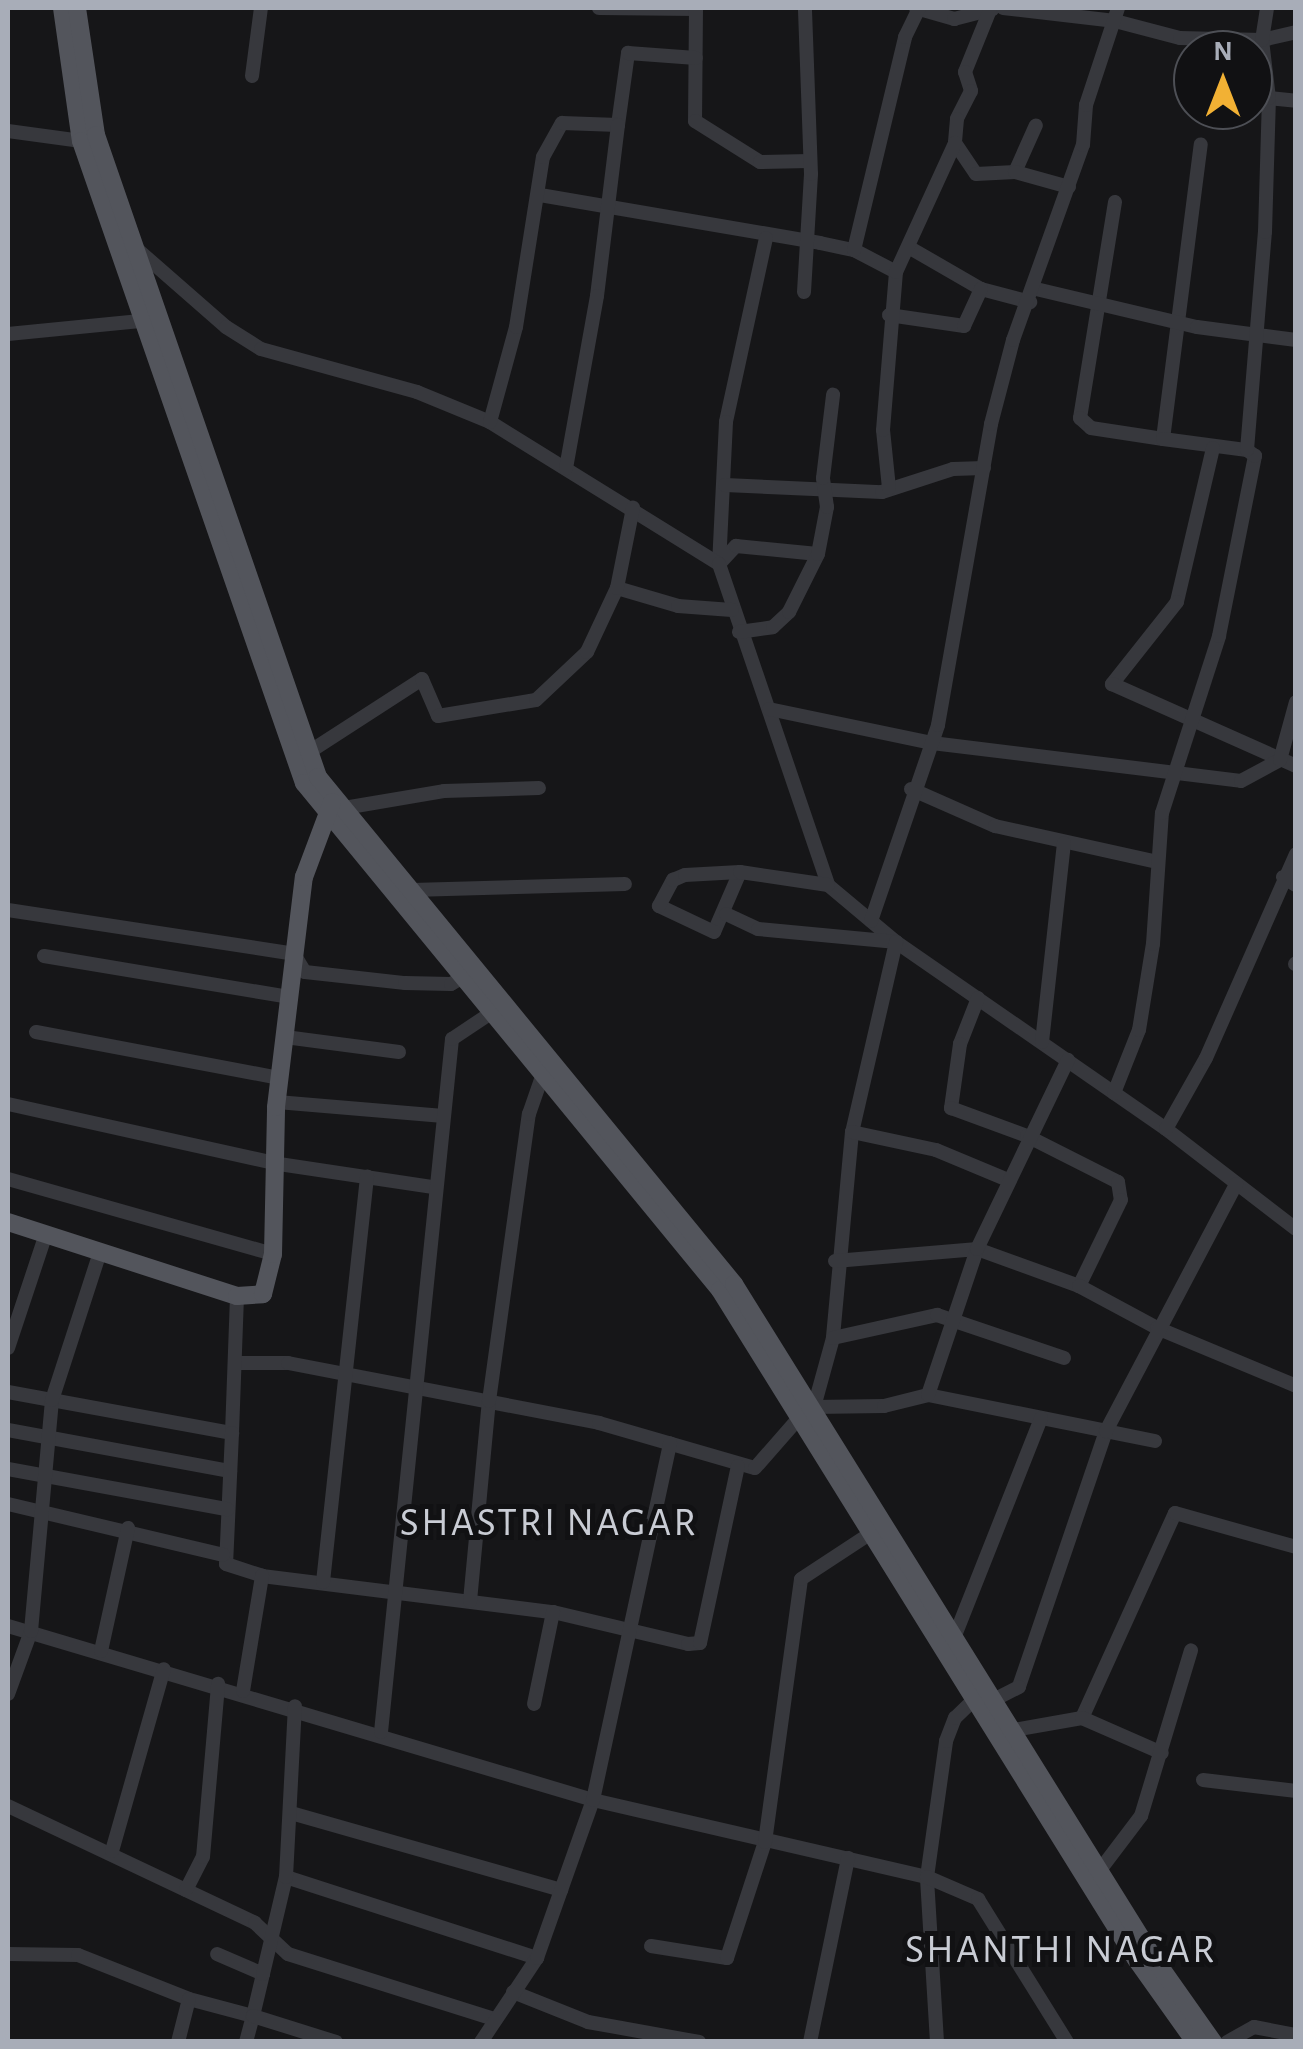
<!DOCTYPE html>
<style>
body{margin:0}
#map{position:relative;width:1303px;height:2049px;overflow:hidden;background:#161618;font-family:"Alegreya Sans",sans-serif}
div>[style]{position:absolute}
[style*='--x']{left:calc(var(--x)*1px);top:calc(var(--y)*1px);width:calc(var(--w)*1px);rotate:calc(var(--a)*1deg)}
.minor>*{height:14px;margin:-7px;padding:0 7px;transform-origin:7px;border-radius:7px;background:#37383d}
.major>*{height:18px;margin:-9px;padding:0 9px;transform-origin:9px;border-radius:9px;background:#53555c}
span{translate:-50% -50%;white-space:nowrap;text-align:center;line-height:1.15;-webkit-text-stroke:10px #111113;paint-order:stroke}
.quarter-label{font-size:40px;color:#c9ccd4;letter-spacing:2.5px}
.frame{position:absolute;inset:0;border:10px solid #a8adb8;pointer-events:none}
.north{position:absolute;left:1173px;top:30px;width:100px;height:100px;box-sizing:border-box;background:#111113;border:2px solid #4d4f55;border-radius:50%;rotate:0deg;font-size:28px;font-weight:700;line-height:40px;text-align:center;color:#a8adb8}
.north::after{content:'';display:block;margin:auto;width:35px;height:45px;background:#f2b134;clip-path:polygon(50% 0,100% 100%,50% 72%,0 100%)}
</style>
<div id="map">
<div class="minor">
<i style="--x:599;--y:8;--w:97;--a:0.6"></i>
<i style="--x:696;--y:9;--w:112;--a:90.5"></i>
<i style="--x:695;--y:121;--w:77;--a:32.2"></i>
<i style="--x:760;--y:162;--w:49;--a:-1.2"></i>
<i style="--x:916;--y:8;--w:40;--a:16"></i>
<i style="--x:954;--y:19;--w:40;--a:-14.4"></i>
<i style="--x:1003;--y:8;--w:113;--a:6.6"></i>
<i style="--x:1115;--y:21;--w:67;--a:14.7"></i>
<i style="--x:1180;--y:38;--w:82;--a:1.4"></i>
<i style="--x:1262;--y:40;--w:35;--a:-13"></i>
<i style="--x:990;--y:10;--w:67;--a:112"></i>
<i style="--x:965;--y:72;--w:20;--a:72"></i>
<i style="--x:971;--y:91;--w:31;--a:117"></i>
<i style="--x:957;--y:119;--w:24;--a:95"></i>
<i style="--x:955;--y:143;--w:37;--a:56"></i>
<i style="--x:976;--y:174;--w:39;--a:-3"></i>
<i style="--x:1015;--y:172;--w:51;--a:-65.9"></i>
<i style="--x:252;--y:76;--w:69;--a:-82.5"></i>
<i style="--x:1269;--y:98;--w:27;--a:6"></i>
<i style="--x:618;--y:125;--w:73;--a:-82.1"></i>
<i style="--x:628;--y:53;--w:68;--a:4.2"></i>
<i style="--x:8;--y:131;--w:74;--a:7.8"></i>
<i style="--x:1015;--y:172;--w:56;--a:15.5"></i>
<i style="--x:540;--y:195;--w:284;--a:9.7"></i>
<i style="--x:820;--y:243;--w:35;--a:12"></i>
<i style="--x:854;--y:250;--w:47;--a:27.6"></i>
<i style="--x:1115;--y:202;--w:219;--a:99.2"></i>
<i style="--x:1080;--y:418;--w:15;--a:42"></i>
<i style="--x:1091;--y:428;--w:73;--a:8.7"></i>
<i style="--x:1163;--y:439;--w:297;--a:-82.7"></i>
<i style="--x:766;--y:238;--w:188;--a:102.3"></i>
<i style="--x:726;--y:422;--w:142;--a:92.8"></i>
<i style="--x:719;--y:564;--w:25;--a:-47"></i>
<i style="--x:736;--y:546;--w:82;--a:5.6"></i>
<i style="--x:910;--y:248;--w:82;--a:30"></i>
<i style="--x:981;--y:289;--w:51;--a:14.9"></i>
<i style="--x:138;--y:250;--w:117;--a:41.2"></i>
<i style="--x:226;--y:327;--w:41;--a:32.2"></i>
<i style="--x:261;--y:349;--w:162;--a:15.4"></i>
<i style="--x:417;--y:392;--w:79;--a:22.3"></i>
<i style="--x:490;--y:422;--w:269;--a:31.8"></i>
<i style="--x:719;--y:564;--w:339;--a:71.2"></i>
<i style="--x:828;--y:885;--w:89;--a:40"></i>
<i style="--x:896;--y:942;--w:328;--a:34.7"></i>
<i style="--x:1166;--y:1129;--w:164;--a:37.6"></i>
<i style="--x:854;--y:250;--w:219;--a:-76.5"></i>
<i style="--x:905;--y:37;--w:32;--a:-64"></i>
<i style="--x:1036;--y:289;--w:165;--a:13.3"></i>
<i style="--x:1197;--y:327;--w:100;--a:7.5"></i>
<i style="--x:804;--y:292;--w:118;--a:-86.6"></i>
<i style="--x:811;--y:174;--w:166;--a:-92.1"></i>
<i style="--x:889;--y:315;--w:76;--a:8.3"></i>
<i style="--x:964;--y:326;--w:41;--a:-65.3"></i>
<i style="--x:8;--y:334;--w:143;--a:-5.6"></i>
<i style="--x:490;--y:422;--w:98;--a:-74.7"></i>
<i style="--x:516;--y:327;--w:172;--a:-81"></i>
<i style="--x:543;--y:157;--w:39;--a:-61"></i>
<i style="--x:562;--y:123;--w:56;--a:2"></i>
<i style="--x:618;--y:125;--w:172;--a:97"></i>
<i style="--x:597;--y:296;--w:175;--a:100.2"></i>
<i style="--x:1163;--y:439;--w:85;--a:7.5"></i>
<i style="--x:1213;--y:448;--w:158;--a:103.2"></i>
<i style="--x:1177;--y:602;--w:105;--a:128.4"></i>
<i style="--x:1112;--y:684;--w:201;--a:24"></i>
<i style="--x:725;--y:485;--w:157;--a:2.6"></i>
<i style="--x:882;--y:492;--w:75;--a:-17.9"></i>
<i style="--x:953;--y:469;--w:31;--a:-2"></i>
<i style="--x:889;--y:488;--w:58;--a:-95.9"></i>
<i style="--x:883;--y:430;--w:159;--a:-85.3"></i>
<i style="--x:896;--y:272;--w:142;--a:-65.4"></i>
<i style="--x:617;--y:588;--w:64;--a:16.4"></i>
<i style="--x:678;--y:606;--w:54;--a:4.2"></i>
<i style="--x:739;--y:632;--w:34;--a:-8"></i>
<i style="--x:773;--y:627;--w:22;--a:-43"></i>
<i style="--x:789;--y:612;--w:65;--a:-63.4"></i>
<i style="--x:818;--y:554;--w:48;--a:-79.2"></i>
<i style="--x:827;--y:507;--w:29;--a:-98"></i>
<i style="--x:823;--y:478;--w:84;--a:-83.1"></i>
<i style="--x:769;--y:709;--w:167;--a:11.8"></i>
<i style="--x:932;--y:743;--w:311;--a:7"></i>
<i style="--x:1241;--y:781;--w:44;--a:-28.3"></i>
<i style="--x:1280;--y:760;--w:60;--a:-74.6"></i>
<i style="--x:306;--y:754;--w:138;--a:-32.9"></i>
<i style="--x:422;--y:679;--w:40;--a:66.6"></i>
<i style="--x:438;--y:716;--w:99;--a:-9.3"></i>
<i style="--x:536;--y:700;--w:70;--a:-43.3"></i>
<i style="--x:587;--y:652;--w:71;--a:-64.9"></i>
<i style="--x:617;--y:588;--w:82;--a:-78.7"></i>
<i style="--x:911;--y:789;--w:92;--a:23.8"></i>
<i style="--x:995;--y:826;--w:167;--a:12.5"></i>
<i style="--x:344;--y:808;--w:101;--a:-9.6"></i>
<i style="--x:444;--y:791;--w:95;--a:-1.8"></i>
<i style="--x:740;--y:872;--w:65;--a:113.4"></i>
<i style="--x:714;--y:932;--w:61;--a:-154.7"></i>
<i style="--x:659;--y:906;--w:30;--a:-62"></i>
<i style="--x:673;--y:880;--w:13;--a:-23"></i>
<i style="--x:685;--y:875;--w:55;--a:-3.1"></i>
<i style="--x:740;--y:872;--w:89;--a:8.4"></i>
<i style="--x:1283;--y:877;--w:15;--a:32"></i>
<i style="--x:412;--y:890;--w:213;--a:-1.6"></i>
<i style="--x:8;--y:910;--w:289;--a:8.7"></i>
<i style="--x:294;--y:954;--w:21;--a:59"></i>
<i style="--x:305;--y:972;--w:101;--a:6.3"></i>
<i style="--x:405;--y:983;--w:46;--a:1.2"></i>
<i style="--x:451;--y:984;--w:16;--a:-30"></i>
<i style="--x:726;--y:914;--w:35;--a:25"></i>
<i style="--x:758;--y:929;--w:139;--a:5.4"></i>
<i style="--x:896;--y:942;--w:195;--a:103"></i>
<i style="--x:852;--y:1132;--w:207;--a:95.3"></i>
<i style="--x:833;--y:1338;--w:72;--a:105.4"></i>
<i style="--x:814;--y:1407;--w:70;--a:-0.8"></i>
<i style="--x:884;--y:1406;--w:45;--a:-14"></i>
<i style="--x:928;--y:1395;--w:182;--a:11.4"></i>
<i style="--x:1106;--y:1431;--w:270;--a:108.8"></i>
<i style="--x:1019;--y:1687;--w:27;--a:153"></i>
<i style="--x:871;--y:921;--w:207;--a:-71.1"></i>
<i style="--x:938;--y:725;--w:306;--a:-80"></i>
<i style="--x:991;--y:424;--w:87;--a:-75.3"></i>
<i style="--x:1013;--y:340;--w:207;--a:-70.3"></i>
<i style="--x:1083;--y:145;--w:40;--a:-85.7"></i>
<i style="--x:1086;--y:105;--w:102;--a:-71.7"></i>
<i style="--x:44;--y:956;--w:248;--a:9.5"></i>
<i style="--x:1295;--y:964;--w:1;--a:-45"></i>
<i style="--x:978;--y:998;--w:49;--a:111.4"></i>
<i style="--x:960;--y:1044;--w:65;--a:98"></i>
<i style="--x:951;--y:1108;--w:81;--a:20.2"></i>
<i style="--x:1027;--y:1136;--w:102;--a:26.8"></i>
<i style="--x:1118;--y:1182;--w:18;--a:81"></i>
<i style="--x:1121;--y:1200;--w:96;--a:116"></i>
<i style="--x:36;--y:1032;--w:248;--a:10.7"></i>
<i style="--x:285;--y:1037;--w:115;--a:7.5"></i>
<i style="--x:1042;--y:1042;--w:200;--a:-83.7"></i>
<i style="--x:1114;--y:1093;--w:68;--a:-68.4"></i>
<i style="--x:1139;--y:1030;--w:87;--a:-80.8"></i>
<i style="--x:1153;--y:944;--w:131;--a:-86.1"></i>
<i style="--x:1162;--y:813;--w:186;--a:-72.1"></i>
<i style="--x:1219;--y:636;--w:184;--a:-78.7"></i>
<i style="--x:1255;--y:456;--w:10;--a:-143"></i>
<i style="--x:1247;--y:450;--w:219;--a:-85.3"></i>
<i style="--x:1265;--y:232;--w:134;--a:-88.3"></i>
<i style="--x:1269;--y:98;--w:58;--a:-96.9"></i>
<i style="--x:1262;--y:40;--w:32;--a:-81"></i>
<i style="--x:277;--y:1102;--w:167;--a:4.8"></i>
<i style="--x:8;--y:1104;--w:278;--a:12.5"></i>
<i style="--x:279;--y:1164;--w:156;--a:8.5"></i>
<i style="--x:1166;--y:1129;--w:81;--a:-60.6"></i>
<i style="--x:1206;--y:1058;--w:223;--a:-66.2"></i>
<i style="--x:852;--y:1132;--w:86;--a:12.1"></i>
<i style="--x:936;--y:1150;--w:78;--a:22.6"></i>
<i style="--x:8;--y:1179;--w:275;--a:15.8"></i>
<i style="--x:835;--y:1261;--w:143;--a:-4.8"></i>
<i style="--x:977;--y:1249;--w:109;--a:19.9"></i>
<i style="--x:1079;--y:1286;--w:89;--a:28.3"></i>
<i style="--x:1157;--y:1328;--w:151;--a:22.6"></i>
<i style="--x:833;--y:1338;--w:107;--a:-12.5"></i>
<i style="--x:937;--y:1315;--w:134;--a:18.7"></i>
<i style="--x:8;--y:1348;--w:120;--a:-71.6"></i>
<i style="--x:235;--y:1363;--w:53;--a:0"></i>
<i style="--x:288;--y:1363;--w:317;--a:10.9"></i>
<i style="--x:599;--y:1423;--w:162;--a:16.1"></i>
<i style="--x:755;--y:1468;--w:74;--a:-48.8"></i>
<i style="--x:8;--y:1392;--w:228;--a:10.4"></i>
<i style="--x:232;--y:1433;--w:137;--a:-87.9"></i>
<i style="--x:928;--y:1395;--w:154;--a:-71.4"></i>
<i style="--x:977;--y:1249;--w:210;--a:-64.3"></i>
<i style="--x:8;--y:1430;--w:226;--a:10.5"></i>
<i style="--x:232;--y:1433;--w:131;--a:92.6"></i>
<i style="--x:226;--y:1564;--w:38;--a:18"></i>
<i style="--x:262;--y:1576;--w:293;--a:7.1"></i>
<i style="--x:553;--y:1612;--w:139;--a:13.3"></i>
<i style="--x:688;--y:1644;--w:12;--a:-5"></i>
<i style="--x:700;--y:1643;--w:181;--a:-77.9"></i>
<i style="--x:1155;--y:1441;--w:50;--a:-168.5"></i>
<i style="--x:1106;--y:1431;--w:279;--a:-62.2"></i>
<i style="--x:8;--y:1469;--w:223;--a:10.4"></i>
<i style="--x:8;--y:1504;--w:221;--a:13.3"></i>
<i style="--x:323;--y:1582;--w:408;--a:-83.8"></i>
<i style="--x:470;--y:1601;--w:201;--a:-84.6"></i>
<i style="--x:489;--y:1401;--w:290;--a:-82.1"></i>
<i style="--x:529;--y:1114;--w:46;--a:-70.8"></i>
<i style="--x:8;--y:1626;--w:610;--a:16.56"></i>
<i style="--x:593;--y:1800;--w:343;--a:13"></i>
<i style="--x:927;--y:1877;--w:137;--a:-82"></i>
<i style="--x:946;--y:1741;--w:25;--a:-69"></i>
<i style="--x:955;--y:1718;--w:33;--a:-44"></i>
<i style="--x:956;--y:1633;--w:231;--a:-68.4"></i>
<i style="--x:101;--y:1651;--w:126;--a:-77.6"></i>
<i style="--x:243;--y:1691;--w:117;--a:-80.6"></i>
<i style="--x:8;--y:1694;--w:67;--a:-69.9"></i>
<i style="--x:31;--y:1631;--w:232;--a:-84.8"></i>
<i style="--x:52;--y:1400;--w:156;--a:-72"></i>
<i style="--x:534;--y:1704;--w:94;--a:-78.3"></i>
<i style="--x:1082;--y:1718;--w:225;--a:-65.6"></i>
<i style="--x:1175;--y:1513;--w:126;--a:15.7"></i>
<i style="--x:1014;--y:1730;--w:69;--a:-10"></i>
<i style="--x:1082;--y:1718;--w:87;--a:23.6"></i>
<i style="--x:381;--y:1732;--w:697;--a:-84.15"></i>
<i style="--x:452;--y:1039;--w:50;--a:-33.7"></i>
<i style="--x:1203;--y:1780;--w:94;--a:6.7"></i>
<i style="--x:8;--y:1806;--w:273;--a:25.3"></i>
<i style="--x:255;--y:1923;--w:45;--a:43.2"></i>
<i style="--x:288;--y:1954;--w:216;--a:17.5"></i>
<i style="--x:291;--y:1813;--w:281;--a:15.9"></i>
<i style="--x:112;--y:1851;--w:189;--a:-74.1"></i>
<i style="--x:1100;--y:1870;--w:68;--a:-52.8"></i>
<i style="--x:1141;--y:1816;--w:173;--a:-73.2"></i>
<i style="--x:286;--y:1877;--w:264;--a:17.9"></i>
<i style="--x:186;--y:1890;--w:37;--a:-63"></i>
<i style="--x:203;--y:1857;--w:174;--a:-85"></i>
<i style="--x:651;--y:1946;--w:77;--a:9"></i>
<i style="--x:727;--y:1958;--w:122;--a:-71.9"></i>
<i style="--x:765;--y:1842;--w:265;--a:-82.2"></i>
<i style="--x:801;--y:1579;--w:87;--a:-33.3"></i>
<i style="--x:8;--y:1954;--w:70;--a:0.8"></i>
<i style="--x:78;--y:1955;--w:119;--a:21.6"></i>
<i style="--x:189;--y:1999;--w:66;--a:14.9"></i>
<i style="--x:253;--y:2016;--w:43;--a:-76.6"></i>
<i style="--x:263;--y:1974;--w:50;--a:-156.5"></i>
<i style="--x:263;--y:1974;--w:100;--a:-76.7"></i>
<i style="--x:286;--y:1877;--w:171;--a:-87"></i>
<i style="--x:513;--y:1992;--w:81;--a:21.8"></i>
<i style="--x:588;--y:2022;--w:113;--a:10.2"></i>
<i style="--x:178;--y:2042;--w:44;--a:-75.7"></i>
<i style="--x:246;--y:2042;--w:27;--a:-75"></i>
<i style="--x:253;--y:2016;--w:87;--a:17.4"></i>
<i style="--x:481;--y:2042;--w:101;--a:-56.3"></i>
<i style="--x:537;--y:1958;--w:168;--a:-70.5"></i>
<i style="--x:593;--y:1800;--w:365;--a:-77.8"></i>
<i style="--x:810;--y:2042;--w:188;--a:-78.3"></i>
<i style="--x:937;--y:2042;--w:165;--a:-93.5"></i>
<i style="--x:927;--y:1877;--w:56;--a:23.3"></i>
<i style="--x:978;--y:1899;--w:168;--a:58.1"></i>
<i style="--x:1227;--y:2042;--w:31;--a:-29"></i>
<i style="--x:1254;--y:2027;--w:43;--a:10.8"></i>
</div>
<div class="major">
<i style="--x:62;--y:8;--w:134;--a:81.9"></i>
<i style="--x:81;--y:141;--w:680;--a:70.85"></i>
<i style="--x:304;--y:783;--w:656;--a:50.63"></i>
<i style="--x:720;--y:1290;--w:788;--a:58.13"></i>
<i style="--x:1136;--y:1959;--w:102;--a:54.6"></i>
<i style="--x:77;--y:8;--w:128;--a:81.5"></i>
<i style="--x:96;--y:135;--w:679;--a:70.92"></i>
<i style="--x:318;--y:777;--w:656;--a:50.63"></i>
<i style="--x:734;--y:1284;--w:789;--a:58.1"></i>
<i style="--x:1151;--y:1954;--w:108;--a:54.8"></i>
<i style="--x:8;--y:1222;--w:241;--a:17.9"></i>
<i style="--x:237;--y:1296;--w:26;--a:-4"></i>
<i style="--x:263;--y:1294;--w:41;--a:-76"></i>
<i style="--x:273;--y:1254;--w:147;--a:-88.8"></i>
<i style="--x:276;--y:1107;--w:232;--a:-83.1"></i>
<i style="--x:304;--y:877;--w:80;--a:-69.5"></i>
</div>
<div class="quarter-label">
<span style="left:549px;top:1523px">SHASTRI NAGAR</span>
<span style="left:1061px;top:1950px">SHANTHI NAGAR</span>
</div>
<div class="frame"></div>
<div class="north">N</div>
</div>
